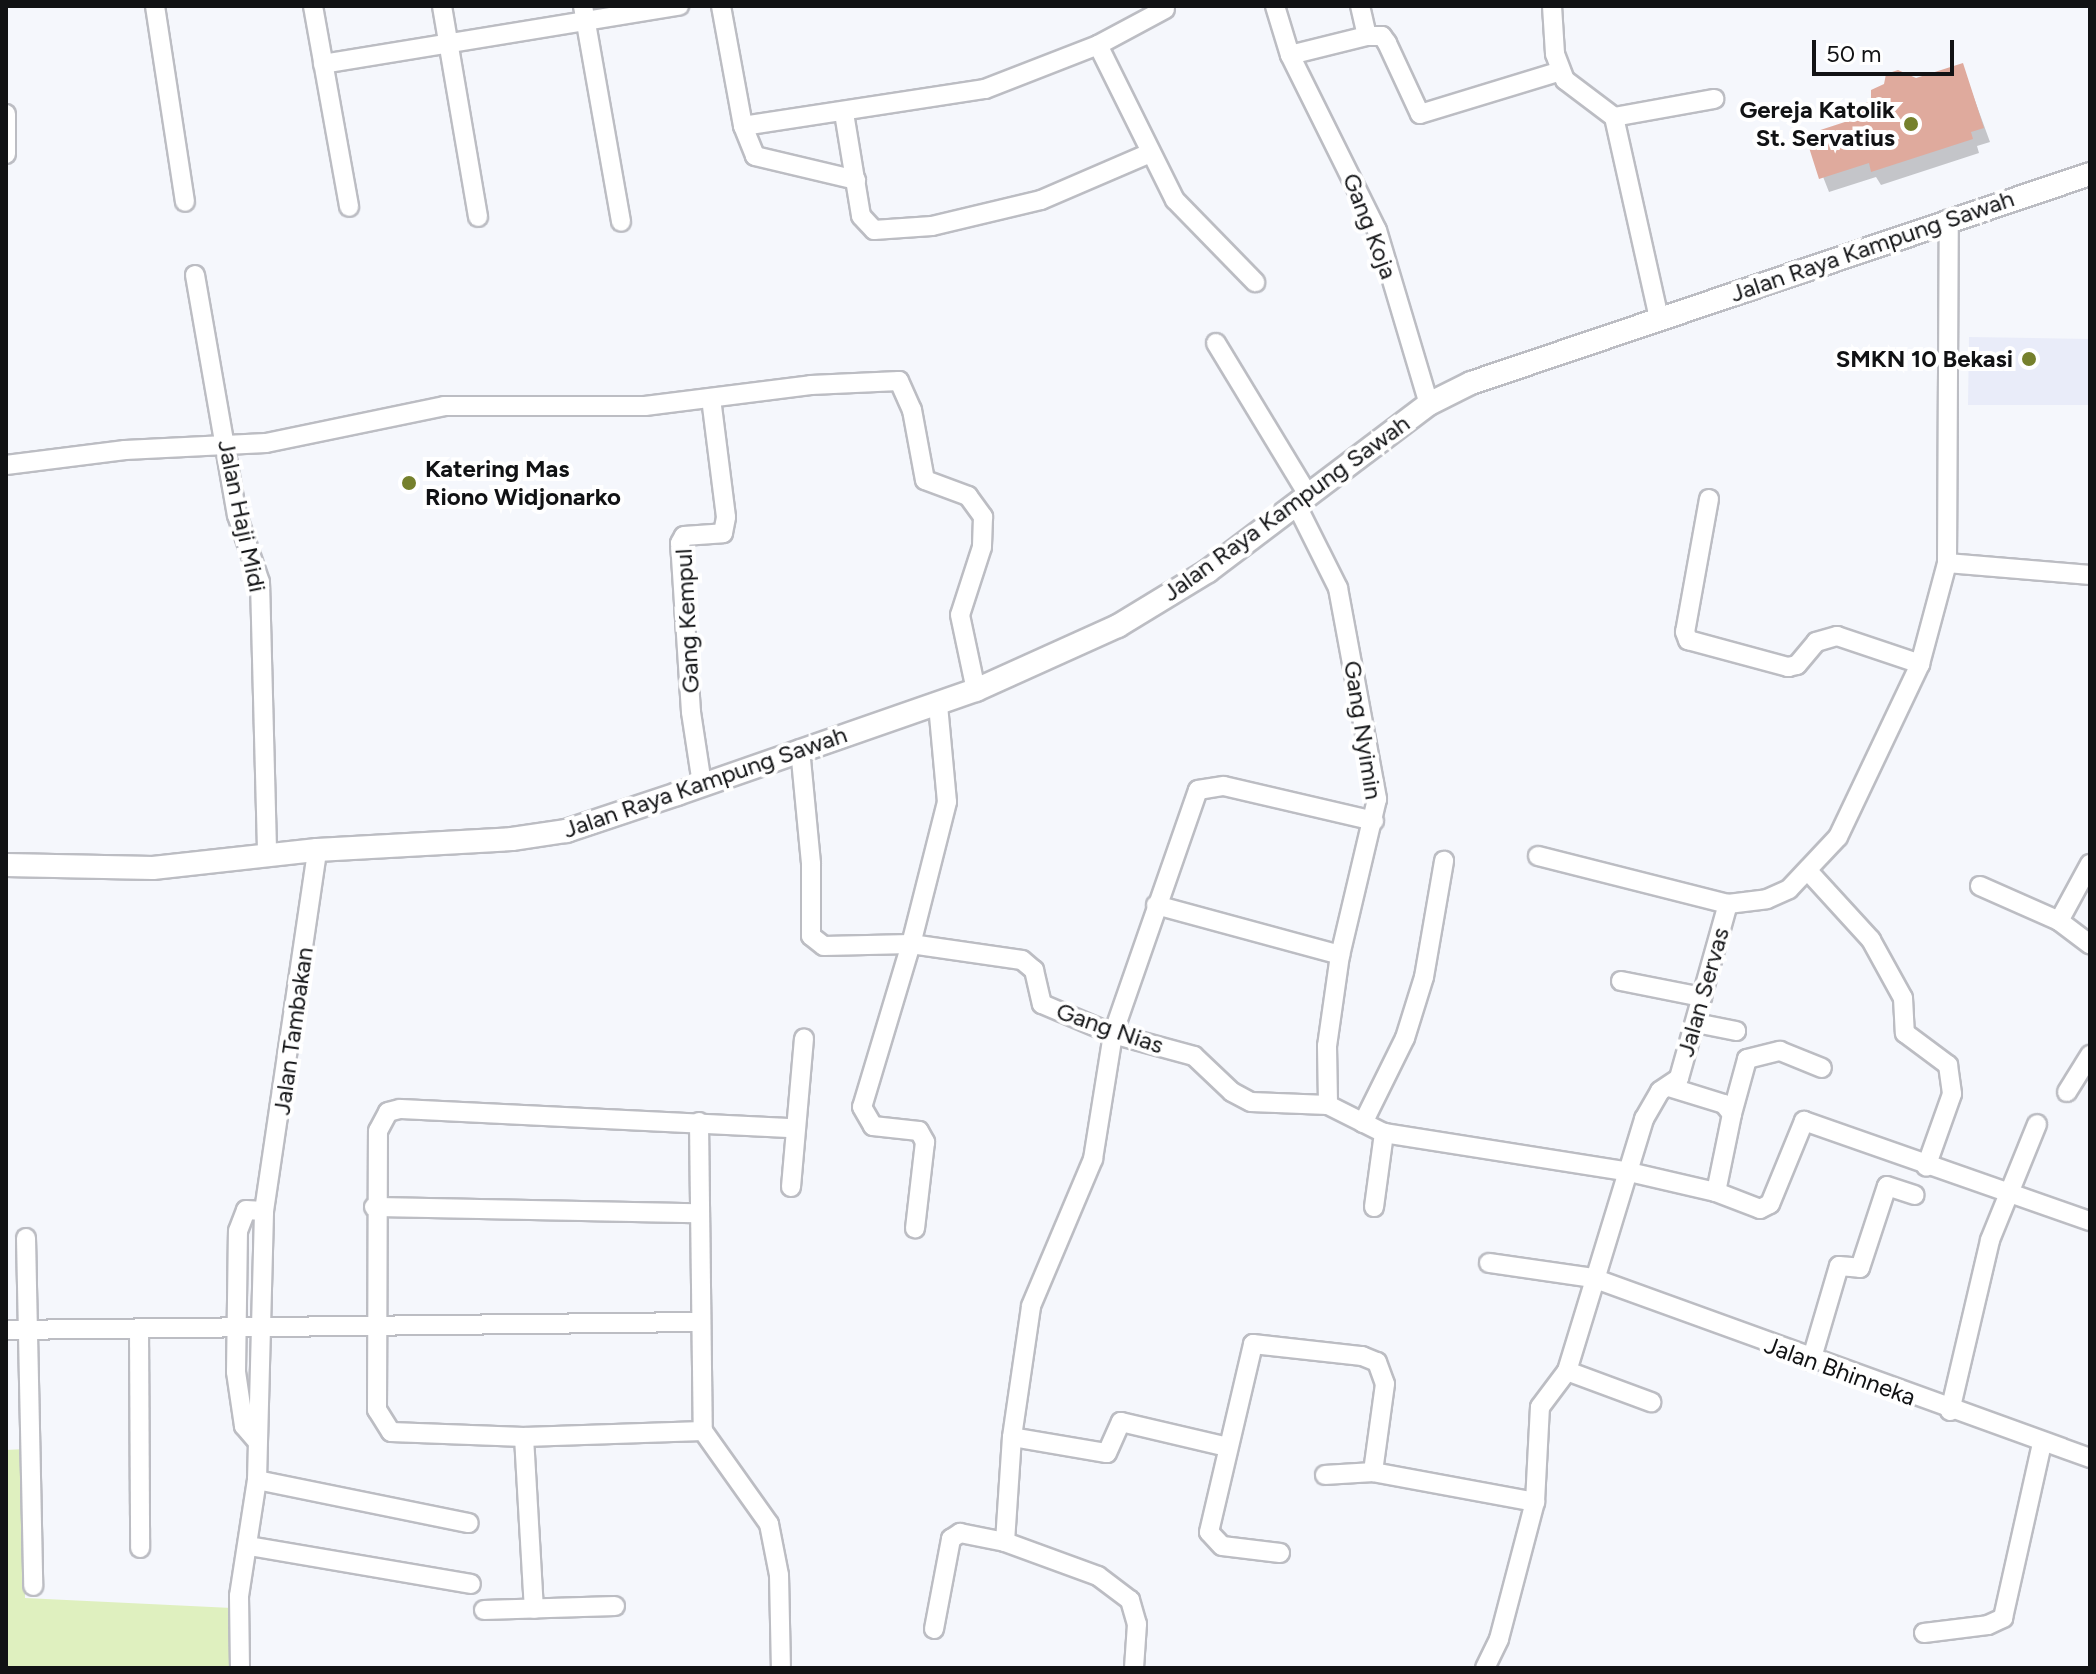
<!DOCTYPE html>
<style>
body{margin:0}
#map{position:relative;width:2096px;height:1674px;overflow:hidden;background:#f5f7fc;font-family:Figtree,sans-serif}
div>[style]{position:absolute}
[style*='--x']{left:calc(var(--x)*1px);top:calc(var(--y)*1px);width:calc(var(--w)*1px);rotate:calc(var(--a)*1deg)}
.built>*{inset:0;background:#e9ecf9}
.green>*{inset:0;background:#dff0bf}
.shadow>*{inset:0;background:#0003}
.building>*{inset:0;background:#dfaa9d}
.roads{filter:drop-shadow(2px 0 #bcbdc3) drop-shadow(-2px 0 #bcbdc3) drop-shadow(0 2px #bcbdc3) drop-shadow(0 -2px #bcbdc3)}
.minor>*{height:18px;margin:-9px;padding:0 9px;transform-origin:9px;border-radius:9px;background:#fff}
.tertiary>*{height:22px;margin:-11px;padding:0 11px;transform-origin:11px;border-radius:11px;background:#fff}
.dots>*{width:22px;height:22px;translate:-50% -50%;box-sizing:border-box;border:4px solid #fff;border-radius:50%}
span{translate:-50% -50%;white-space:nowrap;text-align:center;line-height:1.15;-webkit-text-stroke:8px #fff;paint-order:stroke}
.poi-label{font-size:24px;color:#111214;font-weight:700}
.right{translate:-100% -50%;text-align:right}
.left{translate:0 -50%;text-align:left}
.street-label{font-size:24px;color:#111214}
.frame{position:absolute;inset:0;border:8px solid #111214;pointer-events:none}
.scale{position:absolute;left:1812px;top:40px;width:142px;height:36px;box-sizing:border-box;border:4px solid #111214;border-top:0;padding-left:10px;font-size:24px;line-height:28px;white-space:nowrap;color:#111214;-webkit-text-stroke:6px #fff;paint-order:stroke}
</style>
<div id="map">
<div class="built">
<i style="clip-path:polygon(1969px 337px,2090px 339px,2089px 405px,1968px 405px)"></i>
</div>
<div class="green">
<i style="clip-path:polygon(25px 1449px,25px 1598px,232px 1608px,235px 1668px,6px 1668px,6px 1450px)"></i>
</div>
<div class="shadow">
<i style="clip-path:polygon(1962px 65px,1990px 142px,1977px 146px,1979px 153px,1881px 185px,1876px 177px,1829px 192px,1807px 136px,1854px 121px,1874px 103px,1916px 80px)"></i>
</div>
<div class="building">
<i style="clip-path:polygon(1963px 63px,1984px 128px,1971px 132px,1973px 139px,1871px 172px,1869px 163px,1819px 179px,1805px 135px,1851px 120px,1848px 109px,1871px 101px,1871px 90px,1884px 84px,1886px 74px,1898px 70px,1916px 78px)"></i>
</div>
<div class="roads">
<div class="minor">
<i style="--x:155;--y:6;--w:198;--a:81.3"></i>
<i style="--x:313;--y:6;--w:204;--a:79.8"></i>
<i style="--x:442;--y:6;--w:214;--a:80.3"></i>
<i style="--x:583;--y:6;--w:219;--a:80"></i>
<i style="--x:721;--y:6;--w:122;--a:79.6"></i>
<i style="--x:743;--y:126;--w:32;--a:68"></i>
<i style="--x:755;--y:156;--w:104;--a:13.4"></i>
<i style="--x:1275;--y:6;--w:51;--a:73"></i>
<i style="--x:1290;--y:55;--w:195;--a:63.6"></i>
<i style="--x:1377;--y:230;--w:182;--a:73.4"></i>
<i style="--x:1552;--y:6;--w:48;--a:86.4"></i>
<i style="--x:1555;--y:54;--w:28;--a:69"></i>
<i style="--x:1565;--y:80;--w:61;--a:37.1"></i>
<i style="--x:1614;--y:117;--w:206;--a:77.4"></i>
<i style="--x:1367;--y:36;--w:15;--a:0"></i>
<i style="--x:1382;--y:36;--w:9;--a:54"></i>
<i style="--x:1387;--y:43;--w:78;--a:65.1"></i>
<i style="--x:1420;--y:114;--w:147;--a:-17"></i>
<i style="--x:1098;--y:45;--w:173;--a:63.6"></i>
<i style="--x:1175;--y:200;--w:115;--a:45.7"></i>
<i style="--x:1290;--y:55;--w:79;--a:-13.9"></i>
<i style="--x:1367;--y:36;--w:31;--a:-103"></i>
<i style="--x:323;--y:64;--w:361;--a:-9.3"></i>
<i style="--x:844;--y:113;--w:104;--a:80.6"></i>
<i style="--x:861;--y:216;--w:19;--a:47"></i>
<i style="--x:874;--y:230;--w:58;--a:-3.9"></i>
<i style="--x:932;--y:226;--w:112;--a:-13.4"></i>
<i style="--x:1041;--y:200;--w:116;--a:-23.3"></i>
<i style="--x:6;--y:114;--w:40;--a:90"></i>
<i style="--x:1614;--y:117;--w:102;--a:-10.2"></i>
<i style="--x:743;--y:126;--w:245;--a:-8.7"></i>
<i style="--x:985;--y:89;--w:121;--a:-21.3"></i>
<i style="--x:1098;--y:45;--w:76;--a:-28.2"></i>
<i style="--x:195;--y:275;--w:244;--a:80.1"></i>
<i style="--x:237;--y:515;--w:71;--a:71.1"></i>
<i style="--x:260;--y:582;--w:273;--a:88.5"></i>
<i style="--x:1216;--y:343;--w:178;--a:58.8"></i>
<i style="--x:6;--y:465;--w:120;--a:-7.2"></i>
<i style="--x:125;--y:450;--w:141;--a:-2.8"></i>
<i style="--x:266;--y:443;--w:182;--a:-11.7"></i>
<i style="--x:444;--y:406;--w:201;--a:0"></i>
<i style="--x:645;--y:406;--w:167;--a:-7.2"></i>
<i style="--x:811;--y:385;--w:88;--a:-2.6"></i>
<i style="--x:899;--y:381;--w:32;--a:66"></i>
<i style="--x:912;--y:410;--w:71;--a:79.5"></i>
<i style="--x:925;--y:480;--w:46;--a:20.4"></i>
<i style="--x:968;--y:496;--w:26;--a:54"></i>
<i style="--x:983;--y:517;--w:30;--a:92"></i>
<i style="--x:982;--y:547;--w:71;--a:107.9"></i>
<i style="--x:960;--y:615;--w:77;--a:78"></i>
<i style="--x:1709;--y:499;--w:135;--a:100.2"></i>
<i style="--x:1685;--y:632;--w:9;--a:69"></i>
<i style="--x:1688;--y:640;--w:104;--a:15.1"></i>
<i style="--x:1788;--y:667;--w:9;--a:-13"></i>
<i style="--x:1797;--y:665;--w:30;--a:-50"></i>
<i style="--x:1816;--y:642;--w:22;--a:-16"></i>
<i style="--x:1837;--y:636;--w:88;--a:18.6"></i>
<i style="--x:1296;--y:504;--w:94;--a:63.4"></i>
<i style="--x:1338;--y:588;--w:215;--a:79.5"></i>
<i style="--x:1377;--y:799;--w:160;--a:103.3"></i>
<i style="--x:1340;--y:955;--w:92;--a:98.1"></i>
<i style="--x:1327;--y:1046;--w:59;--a:89"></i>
<i style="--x:1947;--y:563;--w:144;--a:4.8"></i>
<i style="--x:938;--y:705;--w:97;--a:84.7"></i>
<i style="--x:947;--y:802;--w:146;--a:104.2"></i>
<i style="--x:911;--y:944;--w:112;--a:8.2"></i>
<i style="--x:1022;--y:960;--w:16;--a:40"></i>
<i style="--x:1034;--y:970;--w:35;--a:77"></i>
<i style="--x:1042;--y:1004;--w:77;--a:22.9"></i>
<i style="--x:1113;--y:1034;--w:84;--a:15.2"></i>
<i style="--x:1194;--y:1056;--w:52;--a:43.5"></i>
<i style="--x:1232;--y:1092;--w:21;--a:28"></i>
<i style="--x:1251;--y:1102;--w:77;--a:2.2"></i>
<i style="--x:1328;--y:1105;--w:63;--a:26.6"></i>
<i style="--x:1384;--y:1133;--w:244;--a:9"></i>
<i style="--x:1625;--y:1171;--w:93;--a:13"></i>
<i style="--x:1716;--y:1192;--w:80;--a:-78.4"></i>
<i style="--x:1732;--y:1114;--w:13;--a:-129"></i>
<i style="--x:1724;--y:1104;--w:58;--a:-162.8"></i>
<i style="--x:800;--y:749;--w:116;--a:84.5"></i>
<i style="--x:811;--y:864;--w:72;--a:90"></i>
<i style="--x:811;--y:936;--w:16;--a:38"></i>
<i style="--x:824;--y:946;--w:87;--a:-1.3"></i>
<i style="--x:911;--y:944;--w:170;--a:106.7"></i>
<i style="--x:862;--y:1107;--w:22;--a:60"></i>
<i style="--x:873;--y:1126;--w:46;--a:6.2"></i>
<i style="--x:919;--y:1131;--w:13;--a:61"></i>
<i style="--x:925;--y:1142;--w:87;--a:96.6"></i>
<i style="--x:702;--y:784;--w:73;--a:-98.7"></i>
<i style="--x:691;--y:712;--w:169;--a:-93.7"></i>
<i style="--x:680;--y:543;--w:8;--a:-60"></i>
<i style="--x:684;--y:536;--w:39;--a:-4"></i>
<i style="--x:723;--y:533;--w:16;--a:-79"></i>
<i style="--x:726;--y:517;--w:119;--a:-97.2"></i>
<i style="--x:1538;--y:856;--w:196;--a:14.2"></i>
<i style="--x:1809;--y:872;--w:92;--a:47.6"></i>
<i style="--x:1871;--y:940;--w:66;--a:61.1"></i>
<i style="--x:1903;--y:998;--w:35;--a:87"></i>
<i style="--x:1905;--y:1033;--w:54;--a:36.7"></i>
<i style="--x:1948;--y:1065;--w:29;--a:82"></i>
<i style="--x:1952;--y:1094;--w:77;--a:109.6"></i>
<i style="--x:1980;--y:886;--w:86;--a:23.9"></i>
<i style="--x:2059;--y:921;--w:39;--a:37"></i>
<i style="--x:1156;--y:905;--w:191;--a:15.2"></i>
<i style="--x:2059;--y:921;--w:65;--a:-61.5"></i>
<i style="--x:1621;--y:981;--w:83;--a:11.2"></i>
<i style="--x:1696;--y:1023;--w:41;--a:11.3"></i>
<i style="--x:2067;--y:1092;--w:44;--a:-58.1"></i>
<i style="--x:1732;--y:1114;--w:57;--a:-74.7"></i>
<i style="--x:1747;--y:1059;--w:34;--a:-14"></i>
<i style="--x:1780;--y:1051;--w:45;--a:22"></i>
<i style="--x:699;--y:1122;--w:309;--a:89.3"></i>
<i style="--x:703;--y:1431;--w:114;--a:54.6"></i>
<i style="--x:769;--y:1524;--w:52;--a:78.9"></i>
<i style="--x:779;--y:1575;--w:93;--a:88.8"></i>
<i style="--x:1363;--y:1123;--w:95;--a:-63.7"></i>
<i style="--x:1405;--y:1038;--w:64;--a:-72.7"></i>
<i style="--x:1424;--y:977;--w:118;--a:-80.2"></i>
<i style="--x:791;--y:1187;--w:149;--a:-85"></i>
<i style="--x:1716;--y:1192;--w:47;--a:21.1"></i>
<i style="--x:1760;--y:1209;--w:11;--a:-27"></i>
<i style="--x:1770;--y:1204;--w:90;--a:-67.7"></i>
<i style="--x:1804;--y:1121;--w:303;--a:19.3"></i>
<i style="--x:374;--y:1207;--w:326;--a:1.1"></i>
<i style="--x:1374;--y:1207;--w:75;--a:-82.3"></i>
<i style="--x:26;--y:1238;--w:348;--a:88.8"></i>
<i style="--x:1489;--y:1263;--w:105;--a:8.2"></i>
<i style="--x:1593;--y:1278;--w:529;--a:19.91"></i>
<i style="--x:139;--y:1329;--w:219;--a:89.7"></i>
<i style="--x:6;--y:1330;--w:693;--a:-0.66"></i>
<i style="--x:1811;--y:1361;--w:99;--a:-73.6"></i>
<i style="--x:1839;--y:1266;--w:21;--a:5"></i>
<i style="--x:1860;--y:1268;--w:86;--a:-71.8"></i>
<i style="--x:1887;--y:1186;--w:29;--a:18"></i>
<i style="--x:1567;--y:1371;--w:90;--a:20.3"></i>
<i style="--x:1950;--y:1411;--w:176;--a:-76.8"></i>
<i style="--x:1990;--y:1240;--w:125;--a:-67.9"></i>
<i style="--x:703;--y:1431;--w:179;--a:178.1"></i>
<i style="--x:524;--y:1437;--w:133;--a:-177.8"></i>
<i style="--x:391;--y:1432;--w:26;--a:-122"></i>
<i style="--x:377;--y:1410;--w:279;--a:-89.8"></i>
<i style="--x:378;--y:1131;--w:21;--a:-62"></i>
<i style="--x:388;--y:1112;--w:12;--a:-14"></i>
<i style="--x:400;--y:1109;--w:395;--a:2.8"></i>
<i style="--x:524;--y:1437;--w:172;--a:86.7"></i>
<i style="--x:1012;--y:1437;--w:96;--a:9.6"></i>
<i style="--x:1107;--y:1453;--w:34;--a:-66"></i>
<i style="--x:1121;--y:1422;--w:110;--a:13.2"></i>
<i style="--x:257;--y:1441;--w:20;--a:-131"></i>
<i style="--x:244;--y:1426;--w:55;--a:-98.4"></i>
<i style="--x:236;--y:1372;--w:141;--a:-89.2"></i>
<i style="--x:238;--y:1231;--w:22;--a:-69"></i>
<i style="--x:246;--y:1210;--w:18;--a:3"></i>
<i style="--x:1325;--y:1475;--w:48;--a:-3.6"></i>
<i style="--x:257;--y:1480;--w:216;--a:11.5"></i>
<i style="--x:1005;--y:1542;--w:105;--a:-86.2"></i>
<i style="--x:1012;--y:1437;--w:132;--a:-81.7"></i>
<i style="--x:1031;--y:1306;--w:160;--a:-67.1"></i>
<i style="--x:1093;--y:1159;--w:127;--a:-80.9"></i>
<i style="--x:1113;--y:1034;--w:258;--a:-70.8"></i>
<i style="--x:1198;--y:790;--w:26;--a:-9"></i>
<i style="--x:1224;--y:786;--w:154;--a:13.1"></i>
<i style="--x:249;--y:1546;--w:225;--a:9.7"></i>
<i style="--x:1280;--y:1553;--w:58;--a:-173.1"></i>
<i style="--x:1222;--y:1546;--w:19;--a:-133"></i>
<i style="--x:1209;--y:1532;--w:193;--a:-76.8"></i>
<i style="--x:1253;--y:1344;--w:110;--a:6.3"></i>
<i style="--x:1362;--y:1356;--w:16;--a:22"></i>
<i style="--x:1377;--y:1362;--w:23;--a:70"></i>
<i style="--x:1385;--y:1384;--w:89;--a:97.8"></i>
<i style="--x:1373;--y:1472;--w:165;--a:10.5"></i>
<i style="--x:484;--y:1610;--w:131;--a:-1.7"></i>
<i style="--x:934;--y:1629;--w:92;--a:-79.3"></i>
<i style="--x:951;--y:1539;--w:11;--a:-34"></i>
<i style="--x:960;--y:1533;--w:46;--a:11.3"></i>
<i style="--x:1005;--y:1542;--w:99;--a:20.1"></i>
<i style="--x:1098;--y:1576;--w:40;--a:37"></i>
<i style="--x:1130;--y:1600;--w:25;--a:74"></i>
<i style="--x:1137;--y:1624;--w:44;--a:93.9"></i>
<i style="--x:1924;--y:1633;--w:64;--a:-7.1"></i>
<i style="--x:1988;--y:1625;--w:17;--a:-25"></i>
<i style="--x:2003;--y:1618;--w:179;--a:-77.4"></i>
<i style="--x:240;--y:1668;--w:72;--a:-90.8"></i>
<i style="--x:239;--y:1596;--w:117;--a:-81.2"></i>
<i style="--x:257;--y:1480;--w:269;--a:-88.5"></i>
<i style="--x:264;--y:1211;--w:365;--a:-81.6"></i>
<i style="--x:1485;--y:1668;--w:32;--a:-64"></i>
<i style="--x:1499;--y:1639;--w:142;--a:-75.3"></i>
<i style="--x:1535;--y:1502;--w:95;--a:-87"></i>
<i style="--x:1540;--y:1407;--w:45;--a:-53.1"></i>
<i style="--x:1567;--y:1371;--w:264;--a:-73"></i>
<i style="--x:1644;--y:1119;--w:32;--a:-60"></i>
<i style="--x:1660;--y:1091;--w:23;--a:-34"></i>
<i style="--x:1679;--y:1078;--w:181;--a:-74.3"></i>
<i style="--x:1728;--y:904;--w:39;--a:-7"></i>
<i style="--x:1767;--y:899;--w:24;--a:-24"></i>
<i style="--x:1789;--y:889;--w:71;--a:-46.7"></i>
<i style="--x:1838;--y:837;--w:191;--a:-64.6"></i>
<i style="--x:1920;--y:664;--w:105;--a:-75"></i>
<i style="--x:1947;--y:563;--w:344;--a:-89.7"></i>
</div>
<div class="tertiary">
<i style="--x:6;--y:865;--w:147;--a:1.2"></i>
<i style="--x:153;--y:868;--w:165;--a:-6.3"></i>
<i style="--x:317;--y:850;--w:195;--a:-3.2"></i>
<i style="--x:512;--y:839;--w:55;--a:-8.4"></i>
<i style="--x:566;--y:831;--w:117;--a:-18.4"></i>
<i style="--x:677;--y:794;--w:317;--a:-19.2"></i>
<i style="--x:976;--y:690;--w:156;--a:-24.3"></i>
<i style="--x:1118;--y:626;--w:105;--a:-31.4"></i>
<i style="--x:1208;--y:571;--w:277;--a:-37.1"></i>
<i style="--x:1429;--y:404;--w:47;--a:-26.6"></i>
<i style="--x:1471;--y:383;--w:653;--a:-18.66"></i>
</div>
</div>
<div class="dots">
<i style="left:1911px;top:124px;background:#75802c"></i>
<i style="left:2029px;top:359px;background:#75802c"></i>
<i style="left:409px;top:483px;background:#75802c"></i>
</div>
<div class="poi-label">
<span class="right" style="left:1895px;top:124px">Gereja Katolik<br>St. Servatius</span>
<span class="right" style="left:2013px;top:359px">SMKN 10 Bekasi</span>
<span class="left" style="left:425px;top:483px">Katering Mas<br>Riono Widjonarko</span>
</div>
<div class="street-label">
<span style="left:1370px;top:226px;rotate:69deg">Gang Koja</span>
<span style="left:1872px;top:246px;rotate:-19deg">Jalan Raya Kampung Sawah</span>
<span style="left:1286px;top:508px;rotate:-36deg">Jalan Raya Kampung Sawah</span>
<span style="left:242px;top:516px;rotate:78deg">Jalan Haji Midi</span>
<span style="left:687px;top:621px;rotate:-93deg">Gang Kempul</span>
<span style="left:1363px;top:730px;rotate:81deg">Gang Nyimin</span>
<span style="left:705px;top:782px;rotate:-19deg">Jalan Raya Kampung Sawah</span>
<span style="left:1703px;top:992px;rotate:-74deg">Jalan Servas</span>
<span style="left:1110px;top:1028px;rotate:19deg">Gang Nias</span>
<span style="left:293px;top:1031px;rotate:-82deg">Jalan Tambakan</span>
<span style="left:1840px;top:1371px;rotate:20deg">Jalan Bhinneka</span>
</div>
<div class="frame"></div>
<div class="scale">50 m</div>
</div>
